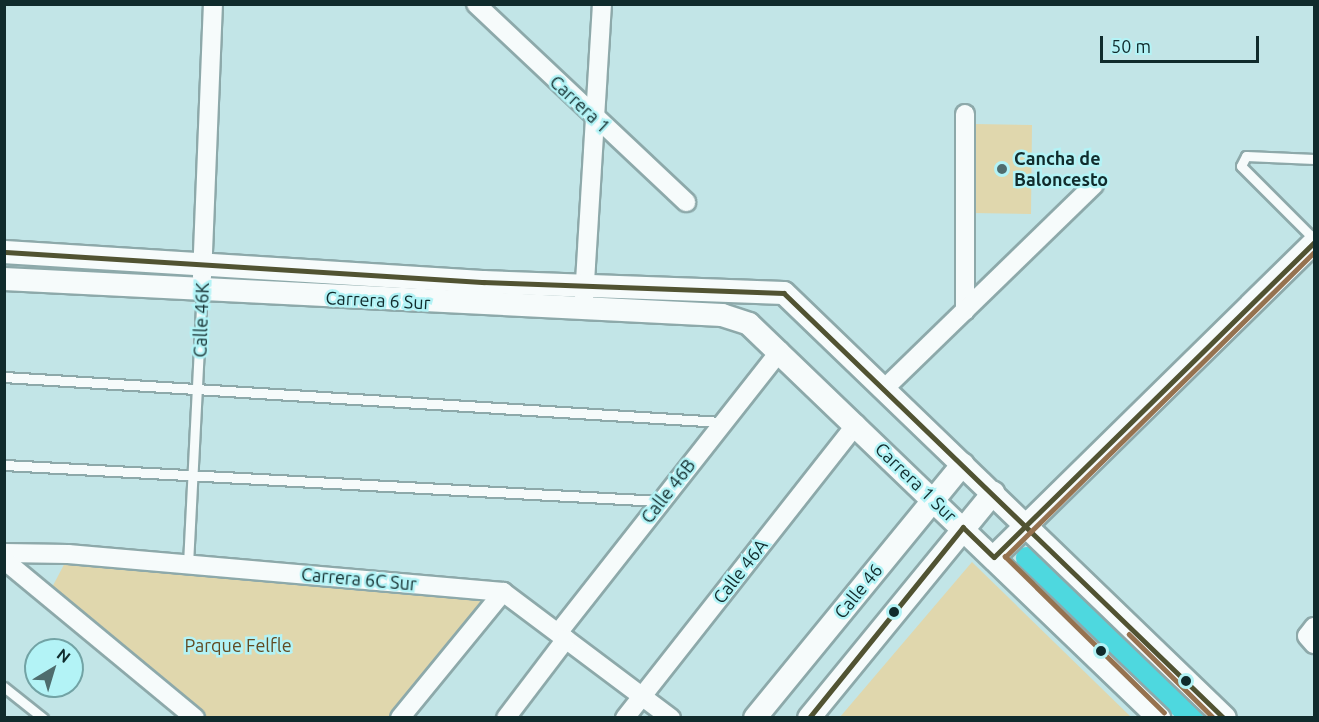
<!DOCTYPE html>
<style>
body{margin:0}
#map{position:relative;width:1319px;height:722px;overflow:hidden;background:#c2e5e7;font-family:Ubuntu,sans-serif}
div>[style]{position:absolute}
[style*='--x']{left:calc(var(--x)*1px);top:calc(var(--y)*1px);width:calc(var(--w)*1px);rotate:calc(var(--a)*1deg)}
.green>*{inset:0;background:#e0d7ad}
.canal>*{height:22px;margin:-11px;padding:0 11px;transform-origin:11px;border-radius:11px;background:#4ed8df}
.roads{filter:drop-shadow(2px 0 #8da9aa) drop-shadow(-2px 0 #8da9aa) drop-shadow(0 2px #8da9aa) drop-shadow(0 -2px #8da9aa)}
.service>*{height:9px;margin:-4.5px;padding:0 4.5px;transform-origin:4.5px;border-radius:4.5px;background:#f6fbfb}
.minor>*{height:18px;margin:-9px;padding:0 9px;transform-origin:9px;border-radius:9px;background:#f6fbfb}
.tertiary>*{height:22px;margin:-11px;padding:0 11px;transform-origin:11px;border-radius:11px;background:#f6fbfb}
.bus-1>*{height:4.5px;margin:-2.25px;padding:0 2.25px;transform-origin:2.25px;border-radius:2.25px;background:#515332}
.bus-2>*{height:4.5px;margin:-2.25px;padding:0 2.25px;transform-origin:2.25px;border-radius:2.25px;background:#96724f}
.dots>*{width:16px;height:16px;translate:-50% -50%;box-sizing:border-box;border:3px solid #b3f3f6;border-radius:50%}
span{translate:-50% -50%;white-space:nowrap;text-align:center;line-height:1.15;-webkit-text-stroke:5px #b3f3f6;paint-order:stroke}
.street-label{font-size:18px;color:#102b2c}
.poi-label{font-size:18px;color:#102b2c;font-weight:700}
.left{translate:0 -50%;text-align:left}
.park-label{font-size:18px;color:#624b23}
.frame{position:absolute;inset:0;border:6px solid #102b2c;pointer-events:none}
.north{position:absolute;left:24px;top:638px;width:60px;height:60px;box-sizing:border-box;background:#b3f3f6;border:2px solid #72a3a5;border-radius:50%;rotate:38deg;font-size:16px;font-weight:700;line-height:24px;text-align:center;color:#102b2c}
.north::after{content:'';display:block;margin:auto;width:21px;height:27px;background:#4e6c6d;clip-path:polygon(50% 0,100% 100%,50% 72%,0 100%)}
.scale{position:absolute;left:1100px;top:36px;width:159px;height:27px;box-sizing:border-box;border:3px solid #102b2c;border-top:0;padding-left:8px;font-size:18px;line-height:21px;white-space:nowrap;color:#102b2c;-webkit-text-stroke:4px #b3f3f6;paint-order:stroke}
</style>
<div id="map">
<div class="green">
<i style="clip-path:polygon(974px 124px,1032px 125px,1031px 214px,972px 213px)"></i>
<i style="clip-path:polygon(67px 559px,497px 594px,397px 717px,203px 718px,49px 593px)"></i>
<i style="clip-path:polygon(972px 562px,1131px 717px,840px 717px)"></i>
</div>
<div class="canal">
<i style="--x:1027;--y:558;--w:230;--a:44.1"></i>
</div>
<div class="roads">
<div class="service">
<i style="--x:1314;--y:159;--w:68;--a:-177.5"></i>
<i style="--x:1246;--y:156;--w:11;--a:117"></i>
<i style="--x:1241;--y:166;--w:103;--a:45"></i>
<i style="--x:4;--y:377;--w:719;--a:3.59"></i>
<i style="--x:4;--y:465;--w:657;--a:3.14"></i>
<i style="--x:188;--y:564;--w:273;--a:-87.1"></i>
<i style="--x:4;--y:687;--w:50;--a:38.5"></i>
</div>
<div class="minor">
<i style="--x:476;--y:4;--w:289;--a:43.3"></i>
<i style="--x:202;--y:277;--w:273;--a:-87.7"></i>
<i style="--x:584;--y:298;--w:295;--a:-86.5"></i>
<i style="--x:965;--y:311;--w:197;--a:-90"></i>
<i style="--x:884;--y:389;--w:293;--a:-44.2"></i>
<i style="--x:4;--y:553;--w:64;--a:0.9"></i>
<i style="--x:68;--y:554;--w:437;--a:5"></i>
<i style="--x:503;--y:592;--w:210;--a:36.9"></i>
<i style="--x:4;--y:560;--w:248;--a:39.6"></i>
<i style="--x:1314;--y:627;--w:11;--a:128"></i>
<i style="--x:1307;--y:636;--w:11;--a:49"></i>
<i style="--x:558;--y:633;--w:359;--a:-51.8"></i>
<i style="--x:400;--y:718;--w:163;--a:-50.7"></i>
<i style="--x:506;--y:718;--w:99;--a:-52.8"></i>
<i style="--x:625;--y:718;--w:374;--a:-51.8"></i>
</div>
<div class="tertiary">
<i style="--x:4;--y:252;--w:480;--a:3.6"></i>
<i style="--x:483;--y:282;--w:301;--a:2.1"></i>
<i style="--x:784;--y:293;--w:612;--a:43.94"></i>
<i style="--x:4;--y:279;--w:719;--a:2.87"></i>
<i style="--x:722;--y:315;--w:28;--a:18"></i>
<i style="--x:749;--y:324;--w:569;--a:43.86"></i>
<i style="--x:994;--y:557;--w:449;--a:-44.5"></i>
<i style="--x:755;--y:718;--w:328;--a:-50.7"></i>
<i style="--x:809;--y:718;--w:291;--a:-50.7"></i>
</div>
</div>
<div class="bus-1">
<i style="--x:4;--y:252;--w:480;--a:3.6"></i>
<i style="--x:483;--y:282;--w:301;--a:2.1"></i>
<i style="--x:784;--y:293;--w:612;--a:44.01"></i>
<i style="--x:809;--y:718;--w:245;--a:-51.1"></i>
<i style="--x:963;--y:527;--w:43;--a:44.1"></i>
<i style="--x:994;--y:557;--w:449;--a:-44.5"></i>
</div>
<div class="bus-2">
<i style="--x:1129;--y:634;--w:120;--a:44.7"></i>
<i style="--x:1164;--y:713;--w:223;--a:-135.5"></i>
<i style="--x:1005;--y:557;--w:434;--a:-44.6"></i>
</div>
<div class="dots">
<i style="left:1002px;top:169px;background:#4e6c6d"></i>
<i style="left:894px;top:612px;background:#102b2c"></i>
<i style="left:1101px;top:651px;background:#102b2c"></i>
<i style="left:1186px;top:681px;background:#102b2c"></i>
</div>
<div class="street-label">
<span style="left:580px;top:104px;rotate:43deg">Carrera 1</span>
<span style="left:378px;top:300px;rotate:3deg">Carrera 6 Sur</span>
<span style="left:201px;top:320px;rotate:-88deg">Calle 46K</span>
<span style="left:916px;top:482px;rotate:44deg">Carrera 1 Sur</span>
<span style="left:668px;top:491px;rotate:-52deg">Calle 46B</span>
<span style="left:740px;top:571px;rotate:-52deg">Calle 46A</span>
<span style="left:359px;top:579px;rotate:5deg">Carrera 6C Sur</span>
<span style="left:858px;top:591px;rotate:-51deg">Calle 46</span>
</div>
<div class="poi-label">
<span class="left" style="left:1014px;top:169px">Cancha de<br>Baloncesto</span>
</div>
<div class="park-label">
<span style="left:238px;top:645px">Parque Felfle</span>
</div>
<div class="frame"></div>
<div class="north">N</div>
<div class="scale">50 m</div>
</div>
